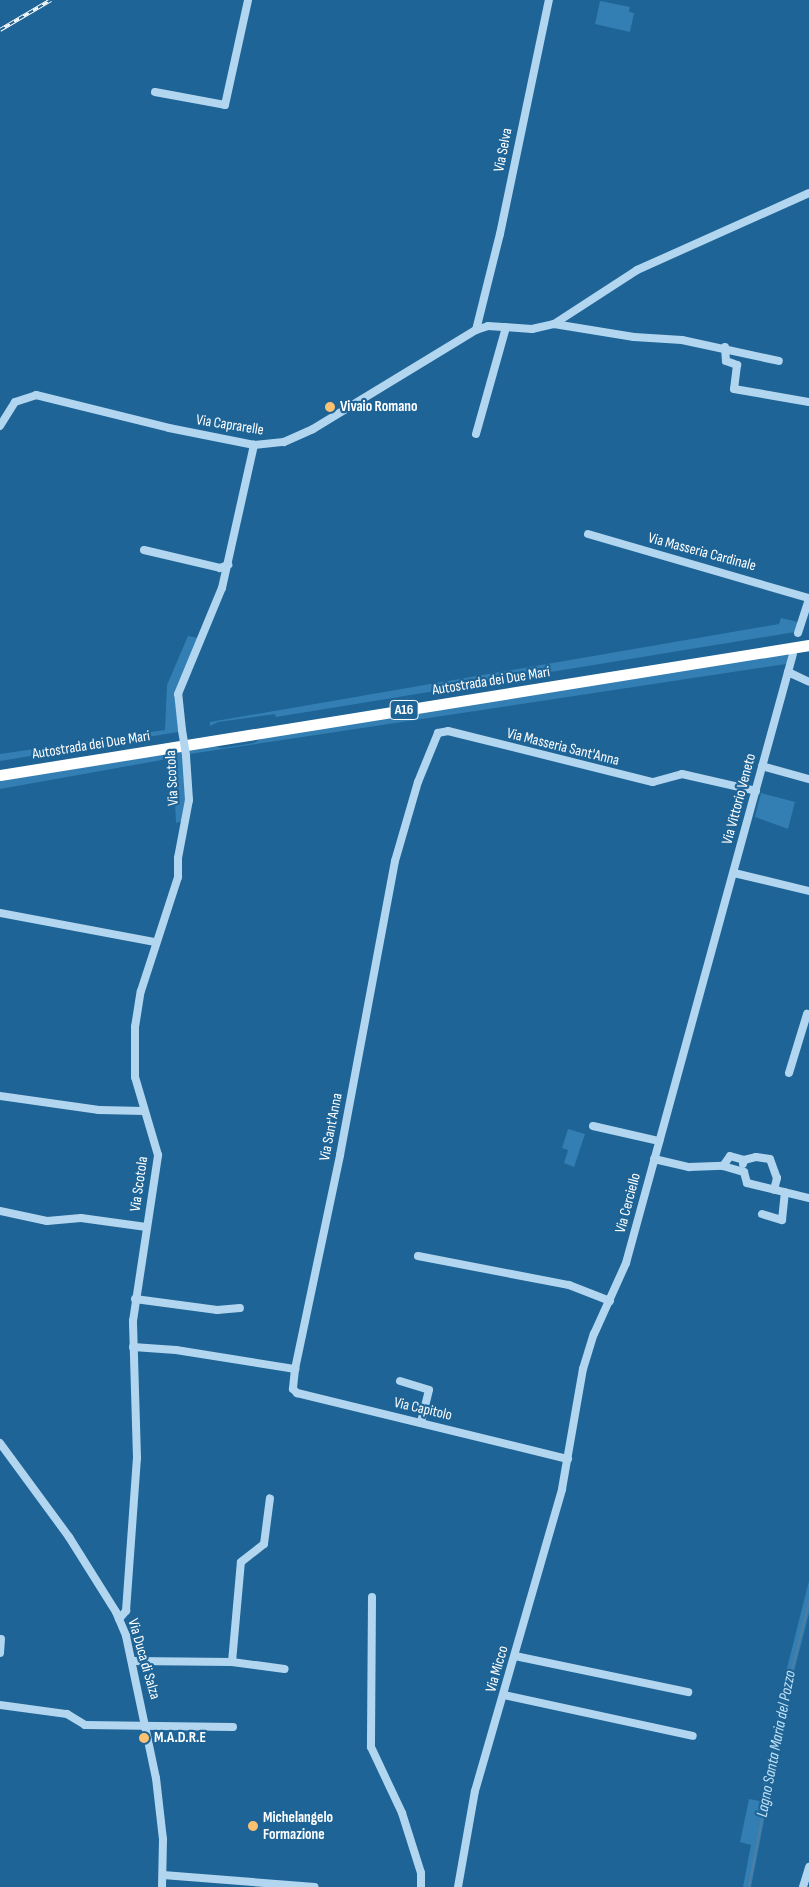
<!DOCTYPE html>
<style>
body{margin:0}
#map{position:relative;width:809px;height:1887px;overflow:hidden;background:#1e6496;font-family:"Sofia Sans Condensed",sans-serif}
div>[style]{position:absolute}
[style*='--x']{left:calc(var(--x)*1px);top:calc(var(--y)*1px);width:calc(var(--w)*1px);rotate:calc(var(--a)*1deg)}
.green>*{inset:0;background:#337fb3}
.stream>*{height:2px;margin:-1px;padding:0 1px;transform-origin:1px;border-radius:1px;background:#4f7ea0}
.minor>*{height:8px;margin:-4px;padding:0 4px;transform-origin:4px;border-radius:4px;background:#b2d6ef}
.highway>*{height:11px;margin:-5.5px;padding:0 5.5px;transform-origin:5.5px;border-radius:5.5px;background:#fff}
.rail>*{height:4px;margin-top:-2px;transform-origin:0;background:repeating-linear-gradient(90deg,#1e6496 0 5.5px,#fff 0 11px);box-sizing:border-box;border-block:1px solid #fff}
.minor-bridge>*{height:8px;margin:-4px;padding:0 4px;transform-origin:4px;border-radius:4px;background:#b2d6ef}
.dots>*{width:14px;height:14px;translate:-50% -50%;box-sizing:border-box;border:2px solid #1e6496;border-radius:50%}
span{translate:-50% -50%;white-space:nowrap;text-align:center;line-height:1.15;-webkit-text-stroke:4.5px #1e6496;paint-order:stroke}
.shield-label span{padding:1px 4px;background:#1e6496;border:1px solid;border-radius:4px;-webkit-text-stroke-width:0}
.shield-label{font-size:14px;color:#fff;font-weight:700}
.street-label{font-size:15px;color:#fff}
.poi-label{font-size:15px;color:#fff;font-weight:700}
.left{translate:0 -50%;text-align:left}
.water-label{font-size:16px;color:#bfe0f5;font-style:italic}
</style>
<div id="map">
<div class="green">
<i style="clip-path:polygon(600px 1px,630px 7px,629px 12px,634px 13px,630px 32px,595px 24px)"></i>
<i style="clip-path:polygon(781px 618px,798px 622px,795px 632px,276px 717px,275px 714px,218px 722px,210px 726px,210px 722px,779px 624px)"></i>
<i style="clip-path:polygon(188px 636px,198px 638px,176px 702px,178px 732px,0 761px,0 754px,165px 730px,167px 685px)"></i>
<i style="clip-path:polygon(789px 653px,786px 664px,183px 755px,186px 798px,182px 821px,176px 823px,173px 758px,0 789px,0 781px,212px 746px,222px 748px,254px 743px,262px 738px)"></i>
<i style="clip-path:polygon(761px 793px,795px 802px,788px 829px,755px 817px)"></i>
<i style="clip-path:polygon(568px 1129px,585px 1134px,574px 1167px,564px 1163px,568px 1150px,562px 1148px)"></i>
<i style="clip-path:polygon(809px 1581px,809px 1613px,790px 1687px,751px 1887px,743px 1887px,751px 1845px,740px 1842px,749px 1799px,760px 1801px,786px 1672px)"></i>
</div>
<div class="stream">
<i style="--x:749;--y:1887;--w:193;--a:-79.3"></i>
<i style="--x:785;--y:1697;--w:98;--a:-75.8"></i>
</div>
<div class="minor">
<i style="--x:155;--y:92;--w:71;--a:10.5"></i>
<i style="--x:225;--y:105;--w:107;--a:-77.6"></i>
<i style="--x:554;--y:324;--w:81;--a:9.2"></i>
<i style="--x:634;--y:337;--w:48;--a:3.6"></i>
<i style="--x:682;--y:340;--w:99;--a:12.2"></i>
<i style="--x:476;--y:330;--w:99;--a:-76"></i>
<i style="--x:500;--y:234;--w:239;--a:-78.2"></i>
<i style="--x:725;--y:347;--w:14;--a:86"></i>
<i style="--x:726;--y:361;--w:12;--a:20"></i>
<i style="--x:737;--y:365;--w:24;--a:97"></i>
<i style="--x:734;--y:389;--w:76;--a:9.8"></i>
<i style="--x:0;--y:426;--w:28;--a:-58"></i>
<i style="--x:15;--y:402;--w:22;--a:-18"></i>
<i style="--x:36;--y:395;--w:137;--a:13.9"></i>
<i style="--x:169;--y:428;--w:87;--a:11.3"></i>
<i style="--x:254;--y:445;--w:30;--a:-6"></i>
<i style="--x:284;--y:442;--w:32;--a:-24"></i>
<i style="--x:313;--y:429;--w:191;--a:-31.3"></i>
<i style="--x:476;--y:330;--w:13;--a:-18"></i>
<i style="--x:488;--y:326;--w:44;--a:3.9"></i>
<i style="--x:532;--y:329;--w:23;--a:-13"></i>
<i style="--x:554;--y:324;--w:99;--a:-33"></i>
<i style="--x:637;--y:270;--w:188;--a:-24.1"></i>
<i style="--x:476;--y:434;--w:111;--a:-74.3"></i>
<i style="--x:588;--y:534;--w:230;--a:16.2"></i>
<i style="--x:144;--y:550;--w:78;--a:13.3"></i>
<i style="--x:220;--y:568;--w:9;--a:-21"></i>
<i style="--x:798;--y:633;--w:36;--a:-72"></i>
<i style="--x:788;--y:672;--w:23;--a:25"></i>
<i style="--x:182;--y:730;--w:36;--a:-96"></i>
<i style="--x:178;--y:694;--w:115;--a:-67.5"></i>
<i style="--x:222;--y:588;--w:147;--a:-77.4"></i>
<i style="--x:762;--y:766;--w:49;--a:15.5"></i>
<i style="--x:734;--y:873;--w:77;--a:13.5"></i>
<i style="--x:0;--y:913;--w:158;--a:10.6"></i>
<i style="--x:789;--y:1073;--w:62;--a:-73"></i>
<i style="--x:0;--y:1096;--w:100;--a:8"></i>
<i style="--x:99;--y:1110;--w:45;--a:1.3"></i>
<i style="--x:593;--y:1126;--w:68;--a:12.8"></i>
<i style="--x:654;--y:1159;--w:36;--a:13"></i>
<i style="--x:689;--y:1167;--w:34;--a:-2"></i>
<i style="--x:723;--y:1166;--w:22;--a:16"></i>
<i style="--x:744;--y:1172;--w:11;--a:75"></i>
<i style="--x:747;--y:1183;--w:64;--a:13.6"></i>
<i style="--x:744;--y:1160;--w:12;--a:-14"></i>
<i style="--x:756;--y:1157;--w:14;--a:8"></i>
<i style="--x:770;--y:1159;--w:20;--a:70"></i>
<i style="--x:777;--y:1178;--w:12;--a:104"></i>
<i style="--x:723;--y:1166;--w:12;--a:-55"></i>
<i style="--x:730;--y:1156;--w:15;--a:16"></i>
<i style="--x:744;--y:1160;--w:4;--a:104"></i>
<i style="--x:0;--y:1211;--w:48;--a:12"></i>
<i style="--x:47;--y:1221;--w:34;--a:-5"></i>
<i style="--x:81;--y:1218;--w:66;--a:7.9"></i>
<i style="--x:762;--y:1214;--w:21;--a:17"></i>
<i style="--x:782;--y:1220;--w:28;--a:-84"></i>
<i style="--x:418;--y:1256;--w:154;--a:10.9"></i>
<i style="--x:569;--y:1285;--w:44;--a:21.3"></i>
<i style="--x:135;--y:1299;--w:83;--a:7.6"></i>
<i style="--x:217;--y:1310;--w:23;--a:-5"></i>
<i style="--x:133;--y:1347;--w:43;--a:4"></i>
<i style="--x:176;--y:1350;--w:121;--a:9.1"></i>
<i style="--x:295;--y:1369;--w:219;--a:-78.1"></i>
<i style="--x:340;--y:1155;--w:299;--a:-79.4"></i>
<i style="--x:395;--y:861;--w:82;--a:-73.8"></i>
<i style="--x:418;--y:782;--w:53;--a:-67.8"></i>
<i style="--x:438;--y:733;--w:10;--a:-11"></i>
<i style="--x:448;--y:731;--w:211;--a:14"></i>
<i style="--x:653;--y:782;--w:30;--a:-15"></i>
<i style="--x:682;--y:774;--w:76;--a:12.9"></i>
<i style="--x:295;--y:1369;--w:20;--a:96"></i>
<i style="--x:293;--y:1389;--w:6;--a:45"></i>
<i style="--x:297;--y:1393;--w:279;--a:13.7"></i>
<i style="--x:400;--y:1381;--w:30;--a:17"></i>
<i style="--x:429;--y:1390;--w:34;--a:104"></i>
<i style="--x:0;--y:1443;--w:117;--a:53.7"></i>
<i style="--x:69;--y:1537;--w:89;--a:57.9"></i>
<i style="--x:116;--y:1612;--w:26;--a:67"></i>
<i style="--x:126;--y:1636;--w:145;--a:78.1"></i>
<i style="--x:156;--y:1778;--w:61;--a:83.5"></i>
<i style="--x:163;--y:1839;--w:48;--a:91.2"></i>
<i style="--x:372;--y:1597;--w:150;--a:90.4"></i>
<i style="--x:371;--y:1747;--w:73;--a:64.8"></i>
<i style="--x:402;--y:1813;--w:63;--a:72.4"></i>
<i style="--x:421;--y:1873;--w:14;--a:90"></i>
<i style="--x:119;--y:1619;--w:11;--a:-49"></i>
<i style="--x:126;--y:1611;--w:153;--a:-85.9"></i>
<i style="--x:137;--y:1458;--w:137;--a:-91.7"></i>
<i style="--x:133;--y:1321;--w:168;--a:-81.4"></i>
<i style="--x:158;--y:1155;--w:81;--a:-106.4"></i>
<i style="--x:135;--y:1077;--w:50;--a:-90"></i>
<i style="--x:135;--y:1027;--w:36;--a:-81"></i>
<i style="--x:141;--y:991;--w:120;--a:-72"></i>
<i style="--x:178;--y:877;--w:19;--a:-90"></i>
<i style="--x:178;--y:858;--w:59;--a:-79.3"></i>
<i style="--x:189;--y:800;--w:44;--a:-93.9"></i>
<i style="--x:0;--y:1653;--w:14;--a:-86"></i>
<i style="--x:515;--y:1656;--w:177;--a:11.8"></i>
<i style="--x:133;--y:1661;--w:99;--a:0.6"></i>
<i style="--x:232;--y:1662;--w:53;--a:7.5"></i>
<i style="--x:232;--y:1662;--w:100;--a:-84.9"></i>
<i style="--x:241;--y:1562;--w:29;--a:-38"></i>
<i style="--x:264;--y:1544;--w:46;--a:-82.6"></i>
<i style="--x:504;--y:1695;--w:193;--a:12.2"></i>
<i style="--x:0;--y:1705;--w:68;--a:7.7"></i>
<i style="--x:67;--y:1714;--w:21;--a:31"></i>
<i style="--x:85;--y:1725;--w:148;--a:0.8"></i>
<i style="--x:163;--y:1875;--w:152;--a:4.5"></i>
<i style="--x:458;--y:1887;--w:97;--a:-80"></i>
<i style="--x:475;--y:1791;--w:314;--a:-73.9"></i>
<i style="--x:562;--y:1489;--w:122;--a:-80.1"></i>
<i style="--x:583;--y:1369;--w:37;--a:-73"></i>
<i style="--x:594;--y:1334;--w:78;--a:-65.7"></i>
<i style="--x:626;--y:1263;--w:631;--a:-74.67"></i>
<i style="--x:803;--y:1887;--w:21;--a:-73"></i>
</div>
<div class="highway">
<i style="--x:0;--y:775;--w:819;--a:-9.13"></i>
</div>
<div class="rail">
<i style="--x:0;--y:30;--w:59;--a:-30.5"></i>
</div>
<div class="minor-bridge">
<i style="--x:182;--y:730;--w:26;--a:81"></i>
</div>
<div class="dots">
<i style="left:330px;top:407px;background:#fdc172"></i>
<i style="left:144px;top:1738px;background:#fdc172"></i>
<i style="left:253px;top:1826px;background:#fdc172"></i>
</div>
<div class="shield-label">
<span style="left:404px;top:710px">A16</span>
</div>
<div class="street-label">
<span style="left:503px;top:150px;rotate:-79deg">Via Selva</span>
<span style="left:230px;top:425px;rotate:9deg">Via Caprarelle</span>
<span style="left:702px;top:552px;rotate:15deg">Via Masseria Cardinale</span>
<span style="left:491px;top:681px;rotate:-9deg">Autostrada dei Due Mari</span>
<span style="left:91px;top:745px;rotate:-9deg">Autostrada dei Due Mari</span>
<span style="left:563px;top:747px;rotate:14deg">Via Masseria Sant'Anna</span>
<span style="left:172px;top:778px;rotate:-93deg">Via Scotola</span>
<span style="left:739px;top:799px;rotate:-75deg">Via Vittorio Veneto</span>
<span style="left:331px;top:1127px;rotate:-79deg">Via Sant'Anna</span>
<span style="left:139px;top:1184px;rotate:-82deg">Via Scotola</span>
<span style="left:628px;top:1203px;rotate:-75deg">Via Cerciello</span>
<span style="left:423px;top:1409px;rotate:13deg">Via Capitolo</span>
<span style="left:144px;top:1659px;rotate:74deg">Via Duca di Salza</span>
<span style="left:497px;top:1669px;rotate:-74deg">Via Micco</span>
</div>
<div class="poi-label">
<span class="left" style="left:340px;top:407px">Vivaio Romano</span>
<span class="left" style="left:154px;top:1738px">M.A.D.R.E</span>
<span class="left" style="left:263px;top:1826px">Michelangelo<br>Formazione</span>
</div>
<div class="water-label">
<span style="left:777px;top:1744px;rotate:-79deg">Lagno Santa Maria del Pozzo</span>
</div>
</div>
